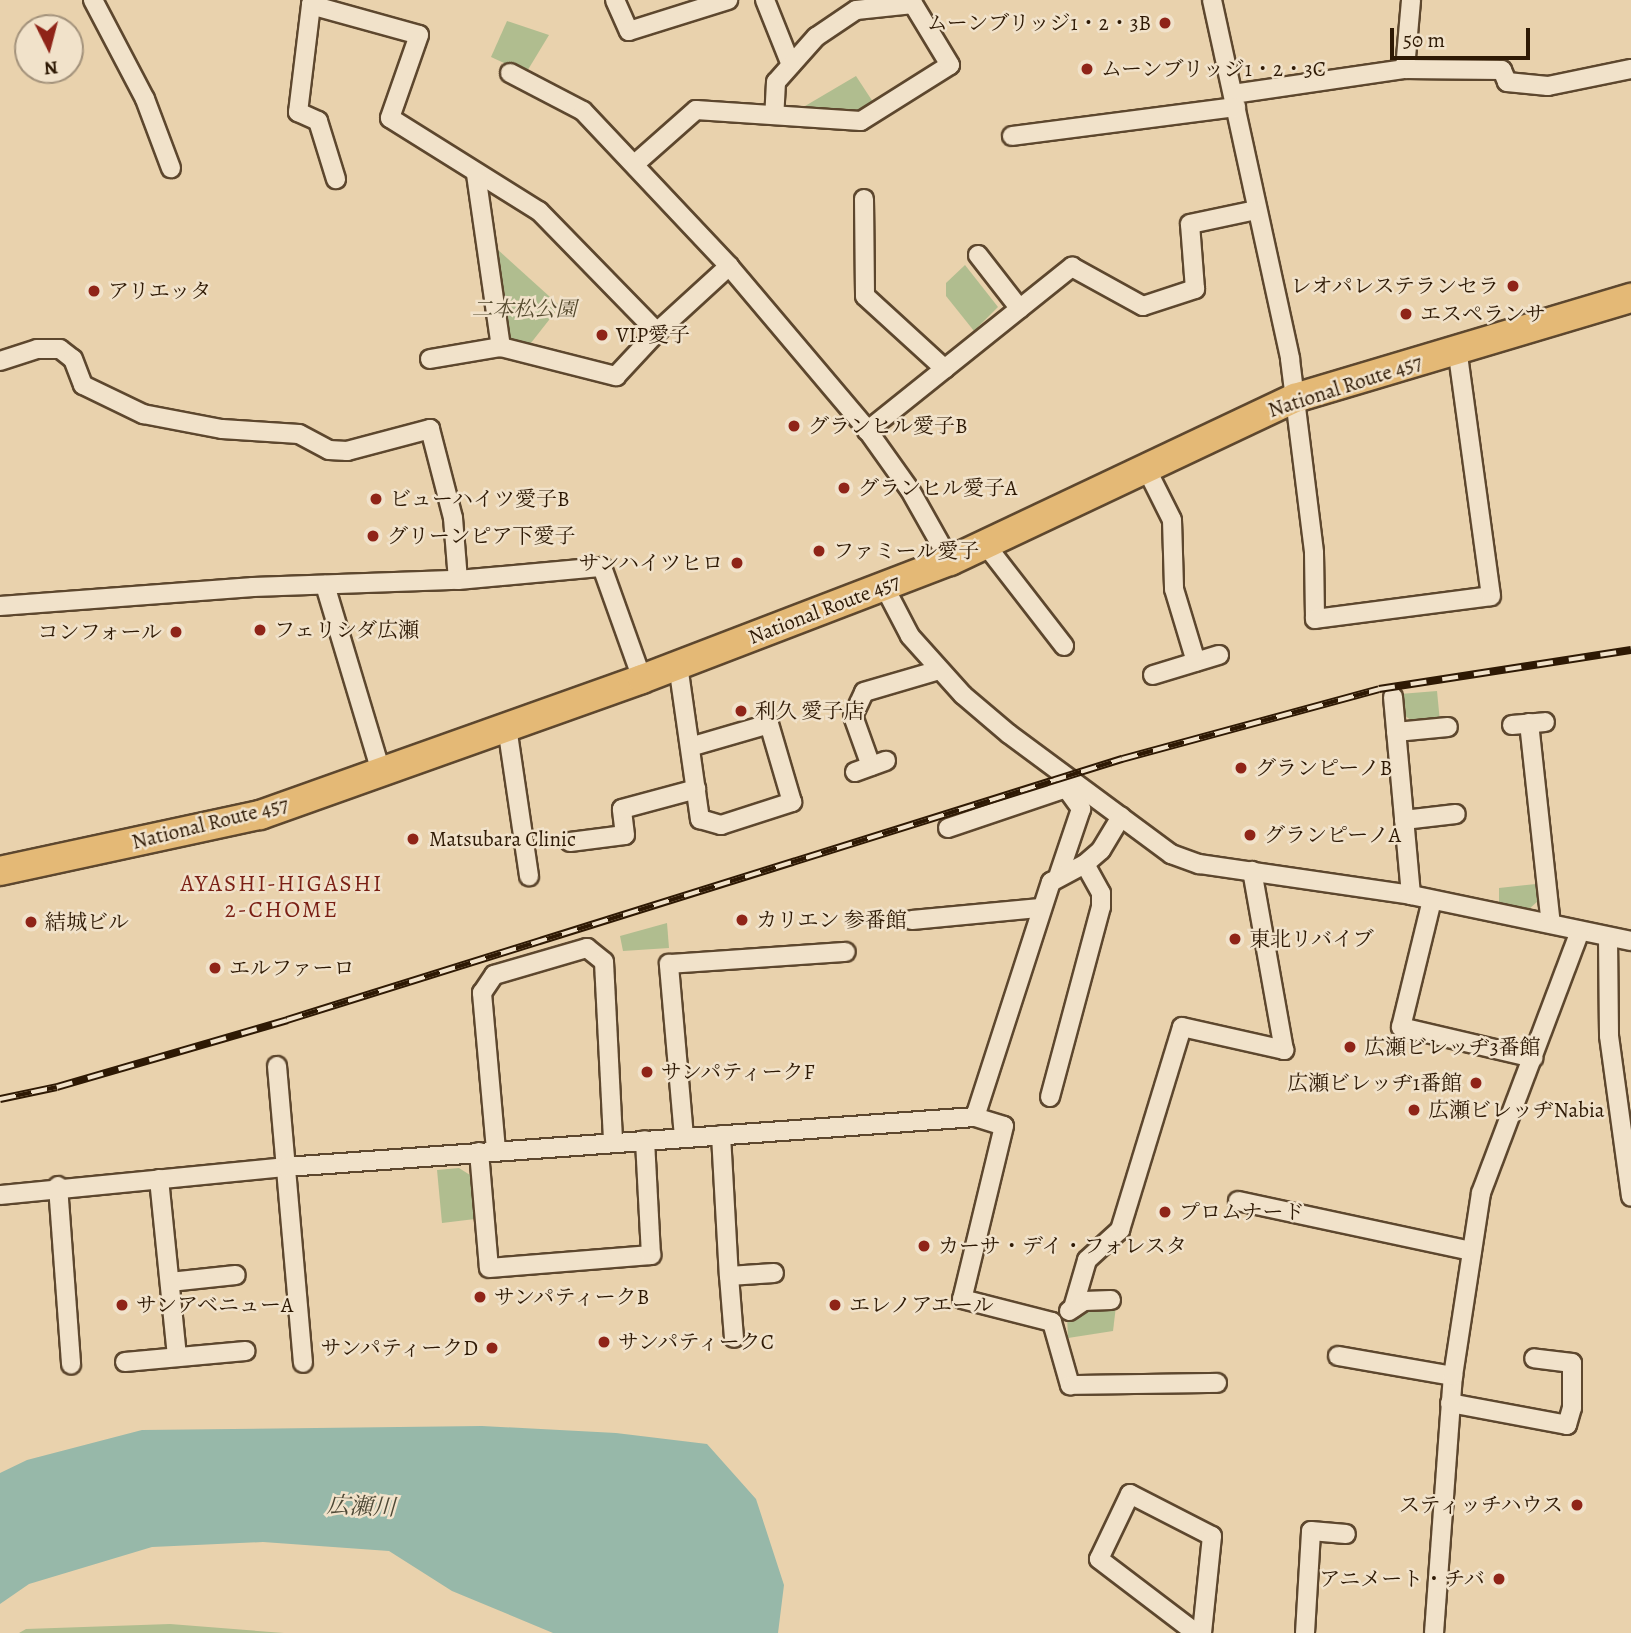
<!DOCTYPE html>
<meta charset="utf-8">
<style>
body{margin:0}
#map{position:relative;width:1631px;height:1633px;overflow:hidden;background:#e9d2ad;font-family:Alegreya,"Noto Serif JP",serif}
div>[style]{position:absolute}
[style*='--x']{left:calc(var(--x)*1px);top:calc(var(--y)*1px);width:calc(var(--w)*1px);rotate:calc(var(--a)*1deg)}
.green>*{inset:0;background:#b0bd8f}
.water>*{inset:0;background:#97b8a9}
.roads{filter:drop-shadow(2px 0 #5d472e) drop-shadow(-2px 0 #5d472e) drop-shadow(0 2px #5d472e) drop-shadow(0 -2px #5d472e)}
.minor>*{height:18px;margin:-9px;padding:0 9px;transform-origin:9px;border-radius:9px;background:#f1e2ca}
.trunk>*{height:28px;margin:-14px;padding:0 14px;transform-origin:14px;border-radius:14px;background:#e4b976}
.rail>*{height:8px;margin-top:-4px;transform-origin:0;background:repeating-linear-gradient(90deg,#f1e2ca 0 16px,#2e1904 0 32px);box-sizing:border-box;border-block:2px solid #2e1904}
.dots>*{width:19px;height:19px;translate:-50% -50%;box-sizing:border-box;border:4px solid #f1e2ca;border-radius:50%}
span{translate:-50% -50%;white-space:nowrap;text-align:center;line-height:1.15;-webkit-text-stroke:5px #f1e2ca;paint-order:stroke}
.poi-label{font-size:21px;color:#2e1904}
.right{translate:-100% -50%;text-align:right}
.left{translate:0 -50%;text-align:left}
.park-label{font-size:21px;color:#554a2e;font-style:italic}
.street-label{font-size:21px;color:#2e1904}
.neighbourhood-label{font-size:23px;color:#7a1f14;letter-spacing:2px}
.water-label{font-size:23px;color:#4e4936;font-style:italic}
.north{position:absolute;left:14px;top:14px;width:70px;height:70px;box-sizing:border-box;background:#f1e2ca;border:2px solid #a3927b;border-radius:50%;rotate:174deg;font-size:19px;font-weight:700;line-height:28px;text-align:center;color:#2e1904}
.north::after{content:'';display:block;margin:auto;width:24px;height:32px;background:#8f2418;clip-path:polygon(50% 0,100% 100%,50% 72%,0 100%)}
.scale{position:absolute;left:1390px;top:28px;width:140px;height:32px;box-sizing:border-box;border:4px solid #2e1904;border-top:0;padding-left:9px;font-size:21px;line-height:24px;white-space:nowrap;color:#2e1904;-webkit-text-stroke:5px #f1e2ca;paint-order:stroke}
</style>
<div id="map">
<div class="green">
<i style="clip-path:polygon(507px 21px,549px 35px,526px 73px,491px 57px)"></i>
<i style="clip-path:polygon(856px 76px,873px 102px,850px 115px,800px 109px)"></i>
<i style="clip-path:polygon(497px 249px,560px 306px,527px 348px,507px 344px,490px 252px)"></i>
<i style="clip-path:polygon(965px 265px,998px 307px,974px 331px,946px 296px,946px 283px)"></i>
<i style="clip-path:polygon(1437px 691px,1440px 722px,1417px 724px,1405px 716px,1400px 694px)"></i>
<i style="clip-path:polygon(1536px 884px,1538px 901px,1528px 910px,1499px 905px,1499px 888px)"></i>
<i style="clip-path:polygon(667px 923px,669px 948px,623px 951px,620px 936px)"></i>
<i style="clip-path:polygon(459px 1168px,470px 1175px,475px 1219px,442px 1223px,437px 1170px)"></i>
<i style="clip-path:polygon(1116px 1306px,1113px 1331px,1068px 1338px,1067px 1316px,1092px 1307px)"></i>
<i style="clip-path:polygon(170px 1624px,284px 1633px,19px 1633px,26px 1629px)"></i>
</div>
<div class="water">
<i style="clip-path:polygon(482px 1426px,616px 1433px,707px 1444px,756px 1499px,784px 1585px,778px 1633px,553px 1633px,452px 1591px,389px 1551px,263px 1542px,152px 1547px,29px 1584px,0 1604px,0 1473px,27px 1460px,142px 1430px)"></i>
</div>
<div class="roads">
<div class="minor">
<i style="--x:93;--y:0;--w:112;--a:62.3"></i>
<i style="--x:145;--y:99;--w:74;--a:69.4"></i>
<i style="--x:312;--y:0;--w:5;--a:101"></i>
<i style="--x:311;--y:5;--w:112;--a:15.5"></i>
<i style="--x:419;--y:35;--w:88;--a:109.3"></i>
<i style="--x:390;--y:118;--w:176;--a:32"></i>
<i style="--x:539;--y:211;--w:169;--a:45.7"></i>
<i style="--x:657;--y:332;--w:98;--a:-42.5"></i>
<i style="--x:729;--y:266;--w:211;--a:49.8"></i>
<i style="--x:865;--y:427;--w:77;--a:54.5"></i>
<i style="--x:910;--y:490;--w:81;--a:60.6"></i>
<i style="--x:615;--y:0;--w:34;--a:66"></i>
<i style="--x:629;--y:31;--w:104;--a:-17.4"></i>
<i style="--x:765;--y:0;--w:70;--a:68.2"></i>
<i style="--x:1212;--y:0;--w:367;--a:77.7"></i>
<i style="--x:1290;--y:359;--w:195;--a:82.9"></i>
<i style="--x:1314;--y:553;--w:66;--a:89.1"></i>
<i style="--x:1315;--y:619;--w:177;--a:-7.4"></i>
<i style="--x:1491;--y:596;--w:249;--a:-97.8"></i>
<i style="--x:311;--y:5;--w:108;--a:96.9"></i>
<i style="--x:298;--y:112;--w:22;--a:24"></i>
<i style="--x:318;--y:121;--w:61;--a:72.8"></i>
<i style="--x:1405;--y:69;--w:69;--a:-85"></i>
<i style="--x:510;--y:73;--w:82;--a:27.5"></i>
<i style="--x:583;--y:111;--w:213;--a:46.7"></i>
<i style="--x:1233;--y:94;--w:174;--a:-8.3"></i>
<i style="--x:1405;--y:69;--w:97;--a:0.6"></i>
<i style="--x:1502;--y:70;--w:13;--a:67"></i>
<i style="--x:1507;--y:82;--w:41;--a:5.6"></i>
<i style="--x:1548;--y:86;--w:85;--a:-11.6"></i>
<i style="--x:1012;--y:136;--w:226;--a:-7.4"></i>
<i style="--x:636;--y:163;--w:80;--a:-41.5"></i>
<i style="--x:696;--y:110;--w:165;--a:3.8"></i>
<i style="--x:861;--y:121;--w:105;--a:-32.2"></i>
<i style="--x:950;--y:65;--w:71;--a:-121.2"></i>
<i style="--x:913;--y:4;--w:57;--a:174"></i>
<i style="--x:856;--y:10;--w:48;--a:146"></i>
<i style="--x:816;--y:37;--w:60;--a:131.6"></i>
<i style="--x:776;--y:82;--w:33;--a:93"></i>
<i style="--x:476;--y:174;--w:175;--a:81.8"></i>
<i style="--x:501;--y:347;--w:119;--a:14.2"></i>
<i style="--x:616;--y:376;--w:60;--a:-47"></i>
<i style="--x:864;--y:199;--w:97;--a:89.4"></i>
<i style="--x:865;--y:296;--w:108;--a:42.4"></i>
<i style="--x:978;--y:255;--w:68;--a:52.1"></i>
<i style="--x:430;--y:359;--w:72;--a:-9.6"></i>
<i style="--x:0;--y:361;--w:39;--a:-18"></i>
<i style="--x:37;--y:349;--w:23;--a:0"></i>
<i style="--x:60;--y:349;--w:16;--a:38"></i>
<i style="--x:73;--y:359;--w:28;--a:69"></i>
<i style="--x:83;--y:385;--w:67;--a:25.8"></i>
<i style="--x:143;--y:414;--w:80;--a:10.8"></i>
<i style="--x:222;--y:429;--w:77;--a:3.7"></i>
<i style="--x:299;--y:434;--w:34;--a:28"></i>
<i style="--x:329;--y:450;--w:18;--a:3"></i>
<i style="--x:347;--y:451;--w:86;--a:-14.8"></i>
<i style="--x:430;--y:429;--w:92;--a:75.5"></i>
<i style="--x:453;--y:518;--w:62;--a:85.4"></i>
<i style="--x:867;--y:431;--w:263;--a:-38.7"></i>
<i style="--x:1072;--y:267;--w:81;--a:28.8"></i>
<i style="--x:1143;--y:306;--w:55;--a:-18.1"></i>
<i style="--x:1195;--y:289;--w:65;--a:-94.4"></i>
<i style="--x:1190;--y:224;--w:67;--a:-12"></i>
<i style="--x:1145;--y:466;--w:60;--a:63.4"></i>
<i style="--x:1172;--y:520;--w:69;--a:88.3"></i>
<i style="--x:1174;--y:589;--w:76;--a:73.2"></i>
<i style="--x:985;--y:544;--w:129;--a:52.2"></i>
<i style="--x:325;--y:585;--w:195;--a:73.3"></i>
<i style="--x:884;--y:586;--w:56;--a:62.5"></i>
<i style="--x:910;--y:636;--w:79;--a:48.1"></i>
<i style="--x:963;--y:695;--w:60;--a:40.3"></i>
<i style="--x:1009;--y:734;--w:202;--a:36.5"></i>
<i style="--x:1171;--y:854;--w:30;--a:20"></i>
<i style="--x:1199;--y:864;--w:214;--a:8.3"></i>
<i style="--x:1411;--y:895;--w:225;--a:11.8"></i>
<i style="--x:0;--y:606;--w:254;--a:-4.3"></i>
<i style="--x:253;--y:587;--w:205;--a:-2"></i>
<i style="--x:458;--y:580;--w:145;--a:-5.2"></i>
<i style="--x:602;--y:567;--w:119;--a:70.3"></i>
<i style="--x:678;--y:665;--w:156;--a:81.9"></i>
<i style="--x:700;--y:819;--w:22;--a:16"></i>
<i style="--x:721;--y:825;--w:75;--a:-17.9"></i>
<i style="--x:792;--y:802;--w:81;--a:-106.4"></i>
<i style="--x:769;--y:724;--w:82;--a:163.8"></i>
<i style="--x:1153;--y:675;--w:69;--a:-16.9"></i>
<i style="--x:1393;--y:697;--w:199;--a:84.8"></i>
<i style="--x:1529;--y:723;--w:202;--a:83.8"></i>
<i style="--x:1512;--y:725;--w:33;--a:-5"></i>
<i style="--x:507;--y:727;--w:151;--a:81.6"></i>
<i style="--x:1396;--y:732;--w:52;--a:-5.5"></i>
<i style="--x:871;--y:766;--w:53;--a:-109.8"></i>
<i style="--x:853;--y:716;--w:26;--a:-65"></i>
<i style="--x:864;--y:692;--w:78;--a:-16.3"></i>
<i style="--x:855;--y:772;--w:33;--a:-20"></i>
<i style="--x:1404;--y:820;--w:52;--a:-6.6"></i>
<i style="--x:948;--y:828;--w:125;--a:-18.7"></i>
<i style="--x:1066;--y:788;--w:26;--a:54"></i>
<i style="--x:1081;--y:809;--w:69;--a:108.7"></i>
<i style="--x:570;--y:842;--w:55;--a:-7.3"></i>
<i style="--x:625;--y:835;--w:26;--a:-97"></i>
<i style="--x:622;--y:809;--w:77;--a:-15.1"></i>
<i style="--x:1432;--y:900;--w:131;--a:103.7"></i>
<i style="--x:1401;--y:1027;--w:136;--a:13.2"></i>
<i style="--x:912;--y:920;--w:129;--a:-5.4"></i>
<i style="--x:1608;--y:938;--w:98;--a:89.4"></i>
<i style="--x:1609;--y:1036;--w:162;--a:82.2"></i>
<i style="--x:277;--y:1066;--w:298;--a:85"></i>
<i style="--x:1050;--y:1097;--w:197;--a:-75"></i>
<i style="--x:1101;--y:907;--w:14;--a:-90"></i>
<i style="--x:1101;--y:893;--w:33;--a:-119"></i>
<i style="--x:975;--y:1117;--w:30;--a:17"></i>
<i style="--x:1004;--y:1126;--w:178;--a:103.6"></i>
<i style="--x:962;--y:1299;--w:93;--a:14.3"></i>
<i style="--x:1052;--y:1322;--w:66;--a:74.1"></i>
<i style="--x:1070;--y:1385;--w:147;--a:-0.8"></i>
<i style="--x:721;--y:1135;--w:141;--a:86.8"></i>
<i style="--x:729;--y:1276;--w:45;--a:-3.8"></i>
<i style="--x:684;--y:1137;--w:174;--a:-95"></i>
<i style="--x:669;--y:964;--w:177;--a:-3.9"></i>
<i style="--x:496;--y:1150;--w:158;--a:-95.1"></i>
<i style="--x:482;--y:993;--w:22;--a:-56"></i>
<i style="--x:494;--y:975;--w:97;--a:-16.2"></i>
<i style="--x:587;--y:948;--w:22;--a:39"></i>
<i style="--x:604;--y:962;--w:180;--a:87.1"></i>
<i style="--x:479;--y:1152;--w:116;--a:85.1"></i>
<i style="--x:489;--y:1268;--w:163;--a:-4.6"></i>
<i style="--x:651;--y:1255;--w:115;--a:-93"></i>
<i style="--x:159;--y:1179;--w:179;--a:84.2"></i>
<i style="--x:58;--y:1186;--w:179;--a:85.8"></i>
<i style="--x:0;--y:1195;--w:287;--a:-5.6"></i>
<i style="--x:286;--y:1167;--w:691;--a:-4.15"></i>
<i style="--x:975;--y:1117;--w:247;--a:-72.1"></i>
<i style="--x:1051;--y:882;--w:38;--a:-28"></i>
<i style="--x:1085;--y:864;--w:21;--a:-41"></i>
<i style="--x:1101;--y:850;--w:39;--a:-59"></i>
<i style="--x:1238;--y:1201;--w:239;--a:12.1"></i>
<i style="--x:729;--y:1276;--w:62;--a:85.4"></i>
<i style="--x:170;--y:1282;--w:66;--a:-6.1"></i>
<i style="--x:1073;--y:1308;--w:50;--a:-73.7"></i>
<i style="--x:1087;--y:1260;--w:45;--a:-42.3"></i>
<i style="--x:1120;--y:1230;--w:212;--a:-73"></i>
<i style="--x:1182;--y:1027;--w:105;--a:12.7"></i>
<i style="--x:1284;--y:1050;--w:182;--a:-100.1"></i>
<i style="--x:1069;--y:1311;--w:18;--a:-34"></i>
<i style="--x:1084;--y:1301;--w:27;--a:-2"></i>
<i style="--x:1338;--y:1356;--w:117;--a:9.9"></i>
<i style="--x:125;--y:1362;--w:121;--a:-5.2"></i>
<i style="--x:1450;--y:1403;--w:119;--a:10.6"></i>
<i style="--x:1567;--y:1425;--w:18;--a:-74"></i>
<i style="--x:1572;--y:1408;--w:45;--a:-90"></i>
<i style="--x:1572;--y:1363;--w:38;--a:-173"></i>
<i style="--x:1196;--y:1633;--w:122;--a:-142.7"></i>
<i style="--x:1099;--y:1559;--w:72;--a:-64.5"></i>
<i style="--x:1130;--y:1494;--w:92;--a:27.1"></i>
<i style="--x:1212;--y:1536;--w:98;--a:95.9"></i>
<i style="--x:1305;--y:1633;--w:102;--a:-86.6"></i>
<i style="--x:1311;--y:1531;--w:35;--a:5"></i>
<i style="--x:1434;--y:1633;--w:258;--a:-85.8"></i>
<i style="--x:1453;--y:1376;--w:185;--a:-81.3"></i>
<i style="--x:1481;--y:1193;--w:280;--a:-69.3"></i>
</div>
<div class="trunk">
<i style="--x:0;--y:871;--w:266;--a:-12.2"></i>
<i style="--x:260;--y:815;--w:405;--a:-19.6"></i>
<i style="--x:642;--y:679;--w:330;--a:-21"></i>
<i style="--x:950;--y:561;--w:382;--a:-25.3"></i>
<i style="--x:1295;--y:398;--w:351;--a:-16.6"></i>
</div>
</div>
<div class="rail">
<i style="--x:0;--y:1099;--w:58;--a:-11.9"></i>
<i style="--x:57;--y:1087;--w:240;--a:-16.2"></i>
<i style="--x:287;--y:1020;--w:875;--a:-17.36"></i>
<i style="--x:1122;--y:759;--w:266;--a:-15.2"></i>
<i style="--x:1379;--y:689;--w:255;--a:-8.8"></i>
</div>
<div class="dots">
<i style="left:1165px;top:23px;background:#8f2418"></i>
<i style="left:1087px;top:69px;background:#8f2418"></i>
<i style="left:1513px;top:286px;background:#8f2418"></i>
<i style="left:94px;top:291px;background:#8f2418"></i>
<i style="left:1406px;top:314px;background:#8f2418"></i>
<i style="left:602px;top:335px;background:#8f2418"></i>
<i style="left:794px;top:426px;background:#8f2418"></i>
<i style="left:844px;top:488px;background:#8f2418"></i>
<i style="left:376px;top:499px;background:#8f2418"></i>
<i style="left:373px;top:536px;background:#8f2418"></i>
<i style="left:819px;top:551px;background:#8f2418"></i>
<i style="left:737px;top:563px;background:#8f2418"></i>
<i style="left:260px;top:630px;background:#8f2418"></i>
<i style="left:176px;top:632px;background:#8f2418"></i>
<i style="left:741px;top:711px;background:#8f2418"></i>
<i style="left:1241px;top:768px;background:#8f2418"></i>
<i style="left:1250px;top:835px;background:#8f2418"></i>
<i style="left:413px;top:839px;background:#8f2418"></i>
<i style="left:742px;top:920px;background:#8f2418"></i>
<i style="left:31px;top:922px;background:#8f2418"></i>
<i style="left:1235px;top:939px;background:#8f2418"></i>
<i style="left:215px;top:968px;background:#8f2418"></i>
<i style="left:1350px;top:1047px;background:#8f2418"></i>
<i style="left:647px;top:1072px;background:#8f2418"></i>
<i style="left:1476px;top:1083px;background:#8f2418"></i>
<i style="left:1414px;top:1110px;background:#8f2418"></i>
<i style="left:1165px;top:1212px;background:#8f2418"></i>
<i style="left:924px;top:1246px;background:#8f2418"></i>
<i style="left:480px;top:1297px;background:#8f2418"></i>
<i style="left:122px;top:1305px;background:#8f2418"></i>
<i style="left:835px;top:1305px;background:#8f2418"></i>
<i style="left:604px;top:1342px;background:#8f2418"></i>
<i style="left:492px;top:1348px;background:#8f2418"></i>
<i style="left:1577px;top:1505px;background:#8f2418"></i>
<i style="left:1499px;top:1579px;background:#8f2418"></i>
</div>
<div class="poi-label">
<span class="right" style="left:1151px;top:23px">ムーンブリッジ1・2・3B</span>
<span class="left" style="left:1101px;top:69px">ムーンブリッジ1・2・3C</span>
<span class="right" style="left:1499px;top:286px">レオパレステランセラ</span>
<span class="left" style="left:108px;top:291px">アリエッタ</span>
<span class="left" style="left:1420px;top:314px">エスペランサ</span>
<span class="left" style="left:616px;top:335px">VIP愛子</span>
<span class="left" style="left:808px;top:426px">グランヒル愛子B</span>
<span class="left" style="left:858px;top:488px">グランヒル愛子A</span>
<span class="left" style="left:390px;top:499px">ビューハイツ愛子B</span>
<span class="left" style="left:387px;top:536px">グリーンピア下愛子</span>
<span class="left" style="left:833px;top:551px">ファミール愛子</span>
<span class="right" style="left:723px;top:563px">サンハイツヒロ</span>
<span class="left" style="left:274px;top:630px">フェリシダ広瀬</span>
<span class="right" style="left:162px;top:632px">コンフォール</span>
<span class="left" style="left:755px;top:711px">利久 愛子店</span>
<span class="left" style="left:1255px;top:768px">グランピーノB</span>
<span class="left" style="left:1264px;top:835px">グランピーノA</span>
<span class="left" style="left:429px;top:839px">Matsubara Clinic</span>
<span class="left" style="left:756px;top:920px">カリエン 参番館</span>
<span class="left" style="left:45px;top:922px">結城ビル</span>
<span class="left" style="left:1249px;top:939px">東北リバイブ</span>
<span class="left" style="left:229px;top:968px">エルファーロ</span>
<span class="left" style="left:1364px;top:1047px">広瀬ビレッヂ3番館</span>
<span class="left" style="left:661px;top:1072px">サンパティークF</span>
<span class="right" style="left:1462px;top:1083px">広瀬ビレッヂ1番館</span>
<span class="left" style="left:1428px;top:1110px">広瀬ビレッヂNabia</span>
<span class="left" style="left:1179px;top:1212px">プロムナード</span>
<span class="left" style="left:938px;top:1246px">カーサ・デイ・フォレスタ</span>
<span class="left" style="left:494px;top:1297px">サンパティークB</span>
<span class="left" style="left:136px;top:1305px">サンアベニューA</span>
<span class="left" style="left:849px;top:1305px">エレノアエール</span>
<span class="left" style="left:618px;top:1342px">サンパティークC</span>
<span class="right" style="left:478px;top:1348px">サンパティークD</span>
<span class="right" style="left:1563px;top:1505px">スティッチハウス</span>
<span class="right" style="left:1485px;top:1579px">アニメート・チバ</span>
</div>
<div class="park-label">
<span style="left:524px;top:309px">二本松公園</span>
</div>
<div class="street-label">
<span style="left:1345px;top:386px;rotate:-18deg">National Route 457</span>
<span style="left:824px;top:609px;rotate:-21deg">National Route 457</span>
<span style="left:210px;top:823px;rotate:-14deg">National Route 457</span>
</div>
<div class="neighbourhood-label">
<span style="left:282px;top:897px">AYASHI-HIGASHI<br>2-CHOME</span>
</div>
<div class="water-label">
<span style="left:361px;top:1507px;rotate:2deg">広瀬川</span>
</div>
<div class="north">N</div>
<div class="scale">50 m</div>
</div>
